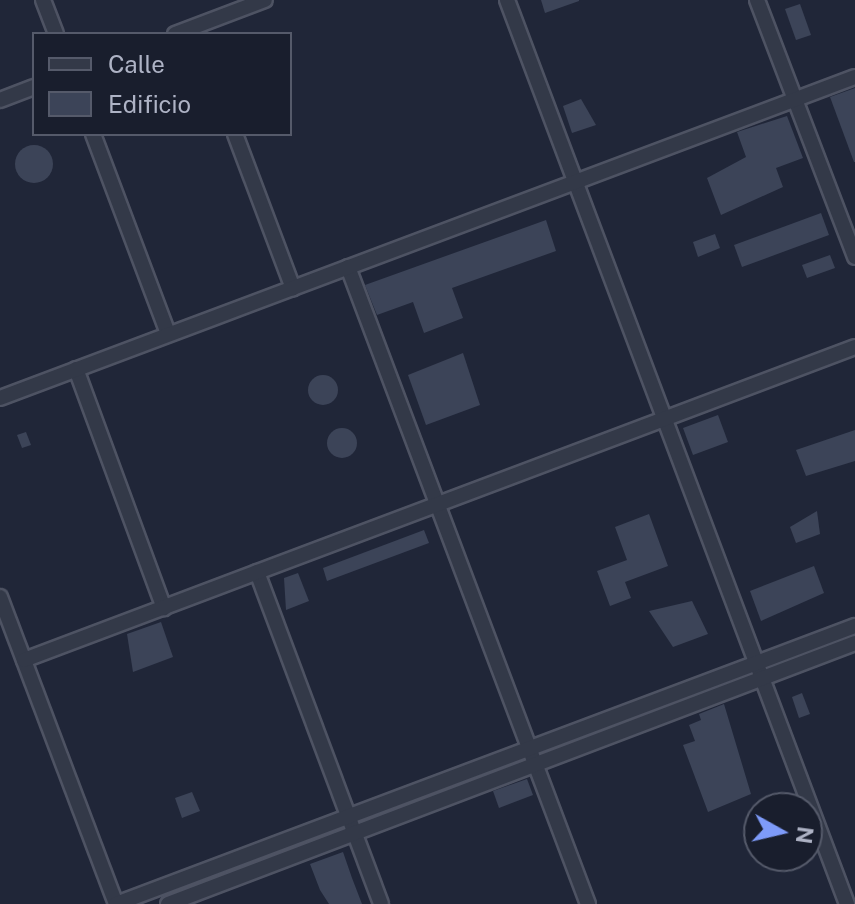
<!DOCTYPE html>
<style>
body{margin:0}
#map{position:relative;width:855px;height:904px;overflow:hidden;background:#202638;font-family:"Public Sans",sans-serif}
div>[style]{position:absolute}
[style*='--x']{left:calc(var(--x)*1px);top:calc(var(--y)*1px);width:calc(var(--w)*1px);rotate:calc(var(--a)*1deg)}
.building>*{inset:0;background:#3c4458}
.round{border-radius:50%}
.roads{filter:drop-shadow(2px 0 #4e5363) drop-shadow(-2px 0 #4e5363) drop-shadow(0 2px #4e5363) drop-shadow(0 -2px #4e5363)}
.minor>*{height:14px;margin:-7px;padding:0 7px;transform-origin:7px;border-radius:7px;background:#333948}
span{translate:-50% -50%;white-space:nowrap;text-align:center;line-height:1.15;-webkit-text-stroke:6px #191e2d;paint-order:stroke}
.legend{position:absolute;left:32px;top:32px;width:260px;height:104px;box-sizing:border-box;background:#191e2d;border:2px solid #555a6a;margin:0;padding:10px 14px;list-style:none;font-size:24px;color:#aeb3c5}
.legend li{display:flex;align-items:center;gap:16px;height:40px}
.legend b{width:40px;border:2px solid #555a6a}
.north{position:absolute;left:743px;top:792px;width:80px;height:80px;box-sizing:border-box;background:#191e2d;border:2px solid #555a6a;border-radius:50%;rotate:98deg;font-size:22px;font-weight:700;line-height:32px;text-align:center;color:#aeb3c5}
.north::after{content:'';display:block;margin:auto;width:28px;height:36px;background:#7e9bf9;clip-path:polygon(50% 0,100% 100%,50% 72%,0 100%)}
</style>
<div id="map">
<div class="building">
<i style="clip-path:polygon(541px 0,579px 0,579px 1px,545px 13px)"></i>
<i style="clip-path:polygon(800px 4px,811px 35px,796px 40px,785px 9px)"></i>
<i style="clip-path:polygon(855px 88px,855px 162px,854px 162px,830px 97px)"></i>
<i style="clip-path:polygon(581px 99px,596px 125px,572px 133px,563px 106px)"></i>
<i style="clip-path:polygon(787px 116px,803px 158px,776px 168px,783px 187px,721px 215px,707px 178px,746px 157px,737px 132px)"></i>
<i class="round" style="left:15px;top:145px;width:38px;height:38px"></i>
<i style="clip-path:polygon(821px 213px,829px 235px,742px 267px,734px 245px)"></i>
<i style="clip-path:polygon(546px 220px,556px 251px,452px 288px,463px 318px,424px 333px,413px 302px,377px 315px,365px 285px)"></i>
<i style="clip-path:polygon(715px 234px,720px 248px,698px 257px,693px 242px)"></i>
<i style="clip-path:polygon(830px 255px,835px 268px,807px 278px,802px 265px)"></i>
<i style="clip-path:polygon(463px 353px,480px 405px,426px 425px,408px 375px)"></i>
<i class="round" style="left:308px;top:375px;width:30px;height:30px"></i>
<i style="clip-path:polygon(718px 415px,728px 442px,693px 455px,683px 428px)"></i>
<i class="round" style="left:327px;top:428px;width:30px;height:30px"></i>
<i style="clip-path:polygon(855px 430px,855px 461px,806px 476px,796px 450px)"></i>
<i style="clip-path:polygon(26px 432px,31px 445px,22px 448px,17px 435px)"></i>
<i style="clip-path:polygon(817px 511px,820px 534px,796px 543px,790px 527px)"></i>
<i style="clip-path:polygon(649px 514px,668px 566px,625px 582px,631px 598px,610px 606px,597px 571px,627px 560px,615px 527px)"></i>
<i style="clip-path:polygon(424px 530px,429px 543px,327px 581px,323px 568px)"></i>
<i style="clip-path:polygon(814px 566px,824px 593px,761px 621px,750px 591px)"></i>
<i style="clip-path:polygon(298px 573px,309px 601px,286px 610px,284px 578px)"></i>
<i style="clip-path:polygon(692px 601px,708px 634px,673px 647px,649px 611px)"></i>
<i style="clip-path:polygon(161px 622px,173px 657px,133px 672px,127px 634px)"></i>
<i style="clip-path:polygon(802px 693px,810px 714px,799px 718px,792px 697px)"></i>
<i style="clip-path:polygon(724px 704px,751px 794px,708px 812px,683px 745px,695px 741px,689px 725px,701px 720px,699px 714px)"></i>
<i style="clip-path:polygon(527px 779px,533px 795px,499px 808px,493px 791px)"></i>
<i style="clip-path:polygon(192px 792px,200px 811px,182px 818px,175px 798px)"></i>
<i style="clip-path:polygon(343px 852px,352px 878px,362px 904px,329px 904px,320px 890px,310px 864px)"></i>
</div>
<div class="roads">
<div class="minor">
<i style="--x:43;--y:0;--w:36;--a:69"></i>
<i style="--x:507;--y:0;--w:966;--a:69.39"></i>
<i style="--x:757;--y:0;--w:275;--a:69.1"></i>
<i style="--x:175;--y:34;--w:96;--a:-20.7"></i>
<i style="--x:0;--y:100;--w:36;--a:-21"></i>
<i style="--x:93;--y:134;--w:214;--a:69.4"></i>
<i style="--x:235;--y:134;--w:165;--a:69.4"></i>
<i style="--x:348;--y:267;--w:681;--a:69.36"></i>
<i style="--x:76;--y:369;--w:255;--a:69.8"></i>
<i style="--x:0;--y:398;--w:913;--a:-20.58"></i>
<i style="--x:257;--y:572;--w:354;--a:69.5"></i>
<i style="--x:0;--y:597;--w:328;--a:69.3"></i>
<i style="--x:24;--y:660;--w:888;--a:-20.64"></i>
<i style="--x:116;--y:904;--w:790;--a:-20.62"></i>
<i style="--x:168;--y:904;--w:735;--a:-20.8"></i>
</div>
</div>
<ul class="legend">
<li><b style="height:10px;background:#333948"></b>Calle</li>
<li><b style="height:22px;background:#3c4458"></b>Edificio</li>
</ul>
<div class="north">N</div>
</div>
